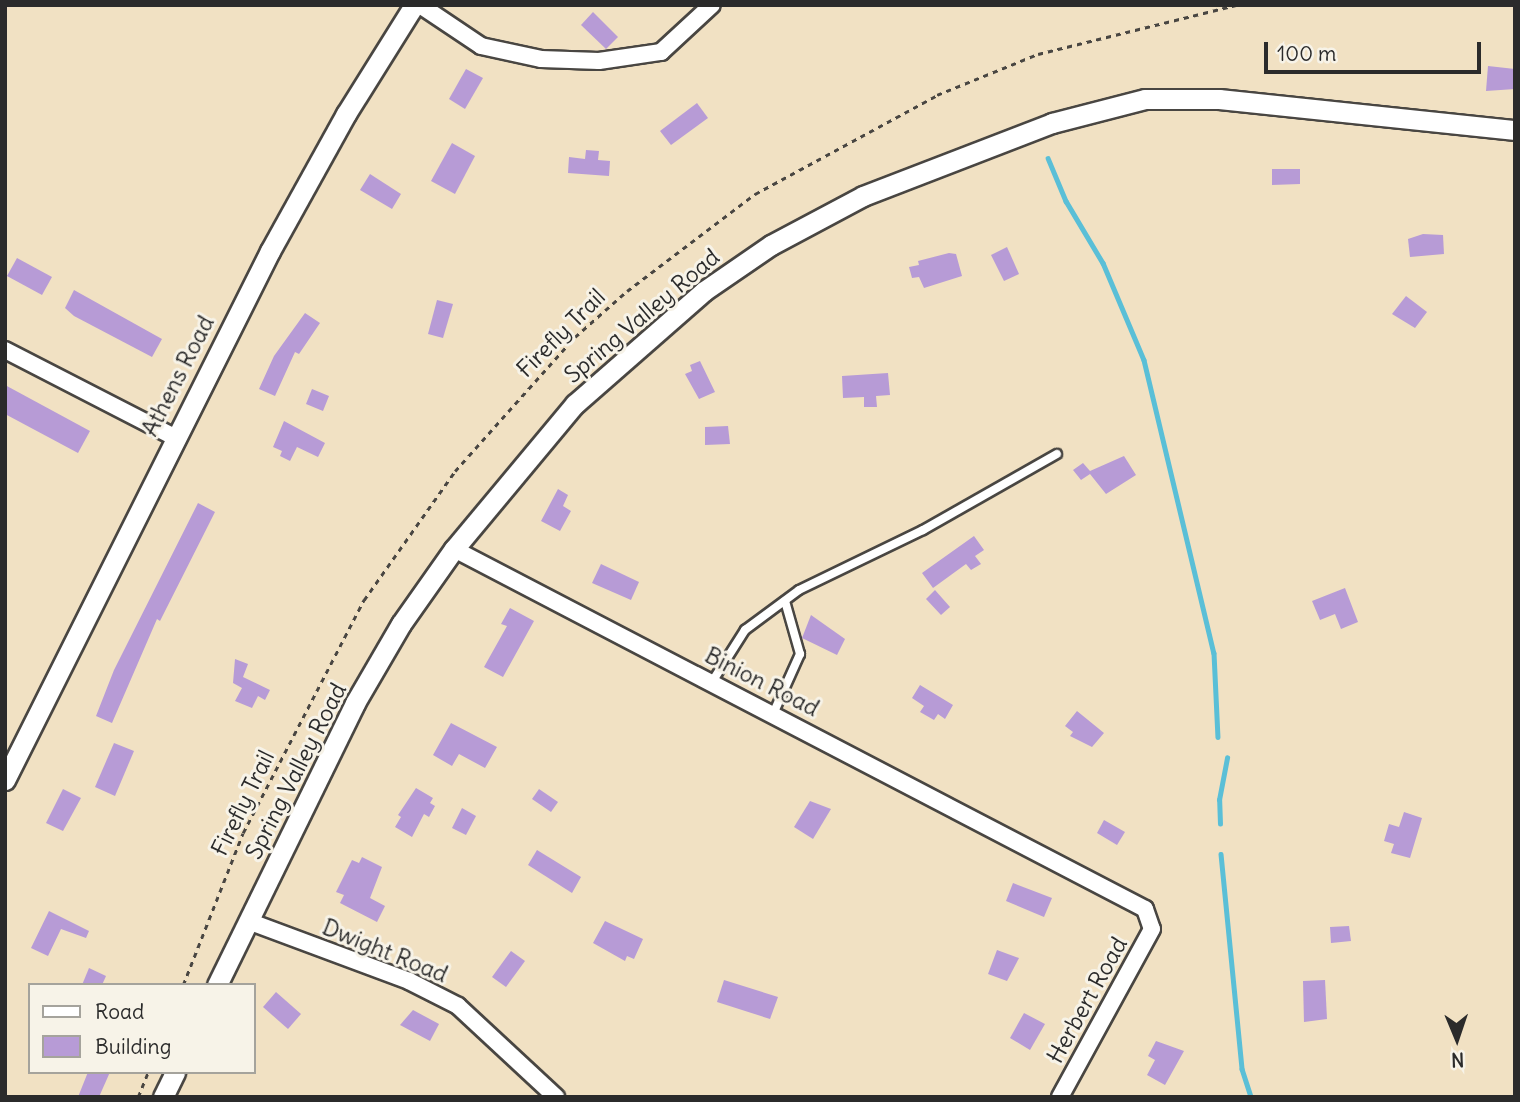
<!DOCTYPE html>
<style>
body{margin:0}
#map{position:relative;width:1520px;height:1102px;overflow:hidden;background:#f1e1c3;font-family:Delius,sans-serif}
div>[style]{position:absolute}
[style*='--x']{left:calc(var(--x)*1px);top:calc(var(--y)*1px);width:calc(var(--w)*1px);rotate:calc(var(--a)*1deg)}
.stream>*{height:4.5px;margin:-2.25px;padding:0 2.25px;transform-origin:2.25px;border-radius:2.25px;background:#5abfd7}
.building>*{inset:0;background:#b79bd6}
.path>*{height:2.5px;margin-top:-1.25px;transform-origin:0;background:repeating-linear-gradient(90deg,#494642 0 5px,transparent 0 10px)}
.roads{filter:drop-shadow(2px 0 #494642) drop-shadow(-2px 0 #494642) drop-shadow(0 2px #494642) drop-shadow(0 -2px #494642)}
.service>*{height:8px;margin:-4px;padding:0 4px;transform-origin:4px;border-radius:4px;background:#fff}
.minor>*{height:16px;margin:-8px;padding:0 8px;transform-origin:8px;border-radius:8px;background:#fff}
.tertiary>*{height:19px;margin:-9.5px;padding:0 9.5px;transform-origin:9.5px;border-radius:9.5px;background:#fff}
span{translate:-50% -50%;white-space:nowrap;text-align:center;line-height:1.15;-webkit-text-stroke:6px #f7f3e8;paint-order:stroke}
.street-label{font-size:23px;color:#2b2b2b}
.frame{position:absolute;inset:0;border:7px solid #2b2b2b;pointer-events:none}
.legend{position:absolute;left:28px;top:983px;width:228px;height:91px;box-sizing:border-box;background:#f7f3e8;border:2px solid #a5a39c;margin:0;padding:9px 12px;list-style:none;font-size:21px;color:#2b2b2b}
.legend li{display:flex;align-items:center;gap:14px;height:35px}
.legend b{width:35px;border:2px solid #a5a39c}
.north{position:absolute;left:1422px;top:1004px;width:70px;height:70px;-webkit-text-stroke:5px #f7f3e8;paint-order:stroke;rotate:178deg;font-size:19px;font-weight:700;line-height:28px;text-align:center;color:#2b2b2b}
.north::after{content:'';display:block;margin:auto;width:24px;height:32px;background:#2b2b2b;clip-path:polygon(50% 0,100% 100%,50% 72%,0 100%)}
.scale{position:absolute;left:1264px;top:42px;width:217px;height:32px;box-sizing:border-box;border:4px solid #2b2b2b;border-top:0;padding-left:9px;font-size:21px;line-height:24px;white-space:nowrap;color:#2b2b2b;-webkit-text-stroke:5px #f7f3e8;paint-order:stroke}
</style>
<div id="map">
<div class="stream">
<i style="--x:1048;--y:158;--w:47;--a:67.3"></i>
<i style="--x:1066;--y:201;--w:72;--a:59.2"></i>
<i style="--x:1103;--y:263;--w:105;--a:67.1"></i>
<i style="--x:1144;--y:360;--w:301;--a:76.6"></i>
<i style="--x:1214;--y:653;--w:84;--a:87.3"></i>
<i style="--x:1220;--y:824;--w:24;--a:-92"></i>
<i style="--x:1219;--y:800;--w:43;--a:-79.2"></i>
<i style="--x:1221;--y:854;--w:216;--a:84.4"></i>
<i style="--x:1242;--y:1069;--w:29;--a:72"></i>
</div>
<div class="building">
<i style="clip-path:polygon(593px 12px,618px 37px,606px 49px,581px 25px)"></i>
<i style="clip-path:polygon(1488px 66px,1515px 69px,1515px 89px,1486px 91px)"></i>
<i style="clip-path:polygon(466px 69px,483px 78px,465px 109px,449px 99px)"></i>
<i style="clip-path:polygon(697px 103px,708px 118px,671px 145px,660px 131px)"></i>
<i style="clip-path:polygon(452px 143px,475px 156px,455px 194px,431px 181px)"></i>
<i style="clip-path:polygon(586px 150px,599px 151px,598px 160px,610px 161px,609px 176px,568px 173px,569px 157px,585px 159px)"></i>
<i style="clip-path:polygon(1272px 169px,1300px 169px,1300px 184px,1272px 185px)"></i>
<i style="clip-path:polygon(370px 174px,401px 194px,392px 209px,360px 190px)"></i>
<i style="clip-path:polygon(1423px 234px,1443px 235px,1444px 254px,1410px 257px,1408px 239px)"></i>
<i style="clip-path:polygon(1007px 247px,1019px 274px,1004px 281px,991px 255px)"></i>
<i style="clip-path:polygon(949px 253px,956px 254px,962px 276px,924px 288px,919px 277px,912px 278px,909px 267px,919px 265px,918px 261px)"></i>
<i style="clip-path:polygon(17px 258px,52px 277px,42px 295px,7px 276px)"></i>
<i style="clip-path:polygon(74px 290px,162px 339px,152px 357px,74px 316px,65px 308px)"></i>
<i style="clip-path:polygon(1406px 296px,1427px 312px,1415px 328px,1392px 314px)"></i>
<i style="clip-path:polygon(437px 300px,453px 304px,443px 338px,428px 334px)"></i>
<i style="clip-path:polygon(305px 313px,320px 323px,299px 354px,295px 352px,275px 396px,259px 389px,274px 356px)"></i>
<i style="clip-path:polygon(700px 361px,715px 392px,699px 399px,685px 374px,692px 371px,690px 365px)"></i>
<i style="clip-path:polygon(888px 373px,890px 395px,876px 396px,877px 407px,864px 407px,864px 397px,843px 398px,842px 376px)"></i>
<i style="clip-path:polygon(5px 385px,90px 431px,78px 453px,5px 414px)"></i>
<i style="clip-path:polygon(312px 389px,329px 396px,323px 411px,306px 404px)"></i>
<i style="clip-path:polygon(284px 421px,325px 443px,318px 457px,297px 447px,290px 461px,280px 456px,282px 451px,273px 447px)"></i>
<i style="clip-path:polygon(728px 426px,730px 444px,705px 445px,705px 427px)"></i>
<i style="clip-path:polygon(1124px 456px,1136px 475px,1106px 494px,1090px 474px,1081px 480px,1073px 470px,1083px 463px,1090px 471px)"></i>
<i style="clip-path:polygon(558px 489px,568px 495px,563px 506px,571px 511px,560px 531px,541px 521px)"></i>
<i style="clip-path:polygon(198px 503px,215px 512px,160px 621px,157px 619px,112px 723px,96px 716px,114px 670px)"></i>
<i style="clip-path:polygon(974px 536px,984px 550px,975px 556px,981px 564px,971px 570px,966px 564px,933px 588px,922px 573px)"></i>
<i style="clip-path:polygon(601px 564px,639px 582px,631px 600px,592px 583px)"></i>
<i style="clip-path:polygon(1345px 588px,1358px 622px,1341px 629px,1335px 614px,1320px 620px,1312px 601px)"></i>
<i style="clip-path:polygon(935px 590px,950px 607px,941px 615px,926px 599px)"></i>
<i style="clip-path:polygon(510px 608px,534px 621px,503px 677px,484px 667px,507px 626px,501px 624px)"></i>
<i style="clip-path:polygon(811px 615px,845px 639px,837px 655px,802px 638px)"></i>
<i style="clip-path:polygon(235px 659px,248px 664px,243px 677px,270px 690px,265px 700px,258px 696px,252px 708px,235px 701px,242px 688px,233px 683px)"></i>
<i style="clip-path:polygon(920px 685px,953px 705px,945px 719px,938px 714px,934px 720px,920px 712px,924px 706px,912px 698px)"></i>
<i style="clip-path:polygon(1077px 711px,1104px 733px,1092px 747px,1070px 736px,1073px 732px,1065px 726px)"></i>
<i style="clip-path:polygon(451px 723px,497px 747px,485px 768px,459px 754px,452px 766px,433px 755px)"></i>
<i style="clip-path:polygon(114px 743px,134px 751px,115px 796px,95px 787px)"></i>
<i style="clip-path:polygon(416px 788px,433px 798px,430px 803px,435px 806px,429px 817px,424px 814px,412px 837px,395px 827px,401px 817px,398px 815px)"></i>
<i style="clip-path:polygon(63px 789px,81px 798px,63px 831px,46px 823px)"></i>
<i style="clip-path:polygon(539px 789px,558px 802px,551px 812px,532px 799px)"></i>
<i style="clip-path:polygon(810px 801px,831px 809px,813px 839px,794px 827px)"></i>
<i style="clip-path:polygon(462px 808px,476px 816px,466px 835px,452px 828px)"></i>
<i style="clip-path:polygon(1404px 812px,1422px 818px,1410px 858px,1391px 853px,1394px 844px,1384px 841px,1389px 824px,1399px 827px)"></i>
<i style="clip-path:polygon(1104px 820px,1125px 832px,1117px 845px,1097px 833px)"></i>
<i style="clip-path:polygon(537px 850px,581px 877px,572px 893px,528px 865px)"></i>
<i style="clip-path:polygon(362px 857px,382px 867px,370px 898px,385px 906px,377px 922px,340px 903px,344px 895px,336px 892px,352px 860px,359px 863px)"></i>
<i style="clip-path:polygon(1013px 883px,1052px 898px,1044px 917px,1006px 901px)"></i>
<i style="clip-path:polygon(49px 911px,89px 931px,86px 938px,61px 929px,48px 956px,31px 948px)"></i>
<i style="clip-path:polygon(605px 921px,643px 939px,634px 959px,627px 956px,625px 961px,593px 943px)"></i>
<i style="clip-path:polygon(1349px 926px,1351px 941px,1331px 943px,1330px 927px)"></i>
<i style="clip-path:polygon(997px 950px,1019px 958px,1007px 981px,988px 974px)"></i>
<i style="clip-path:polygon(511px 951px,525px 961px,506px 987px,492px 977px)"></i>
<i style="clip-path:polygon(89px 968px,106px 976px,102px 985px,82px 985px)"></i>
<i style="clip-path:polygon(724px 980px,778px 997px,770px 1019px,717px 1002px)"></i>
<i style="clip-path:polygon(1325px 980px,1327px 1019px,1304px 1022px,1303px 981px)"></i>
<i style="clip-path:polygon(276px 992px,301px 1014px,288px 1029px,263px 1007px)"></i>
<i style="clip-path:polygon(413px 1010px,439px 1024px,430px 1041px,400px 1025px)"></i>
<i style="clip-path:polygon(1024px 1013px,1045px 1024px,1030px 1050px,1010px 1038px)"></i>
<i style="clip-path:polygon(1156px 1041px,1184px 1051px,1165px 1085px,1147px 1075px,1155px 1060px,1148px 1056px)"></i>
<i style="clip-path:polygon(88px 1072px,110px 1072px,99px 1097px,78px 1097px)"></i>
</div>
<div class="path">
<i style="--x:183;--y:985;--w:163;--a:-68.5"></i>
<i style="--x:243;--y:833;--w:263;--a:-62.6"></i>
<i style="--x:364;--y:600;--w:158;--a:-54.8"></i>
<i style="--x:455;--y:471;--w:180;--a:-48.2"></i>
<i style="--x:575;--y:337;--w:69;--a:-41.5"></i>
<i style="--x:627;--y:291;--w:161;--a:-37.2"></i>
<i style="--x:755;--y:194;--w:207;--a:-28.5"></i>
<i style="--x:937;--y:95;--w:109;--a:-22.1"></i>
<i style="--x:1038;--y:54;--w:204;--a:-13.9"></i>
<i style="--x:138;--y:1097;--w:27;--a:-68"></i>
</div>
<div class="roads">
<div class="service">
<i style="--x:712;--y:682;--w:62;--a:-57.6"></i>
<i style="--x:745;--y:630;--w:67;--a:-36.5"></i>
<i style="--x:799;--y:590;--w:138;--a:-25.8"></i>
<i style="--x:923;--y:530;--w:154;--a:-29.6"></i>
<i style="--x:773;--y:714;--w:66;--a:-65.8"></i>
<i style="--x:800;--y:654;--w:55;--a:-105.8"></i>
</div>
<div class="minor">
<i style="--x:420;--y:5;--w:73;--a:33.9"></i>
<i style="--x:481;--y:46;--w:61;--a:12.2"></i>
<i style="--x:541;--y:59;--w:58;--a:2"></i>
<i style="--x:599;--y:61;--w:63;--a:-8.3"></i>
<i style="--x:661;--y:52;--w:69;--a:-42.7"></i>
<i style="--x:5;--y:350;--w:190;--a:27.2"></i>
<i style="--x:454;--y:549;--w:779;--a:27.52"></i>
<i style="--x:1145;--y:909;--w:21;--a:71"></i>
<i style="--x:1152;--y:929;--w:192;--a:118.7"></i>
<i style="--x:248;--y:921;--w:172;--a:20.4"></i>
<i style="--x:409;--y:981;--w:55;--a:27"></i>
<i style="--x:458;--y:1006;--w:134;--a:42.9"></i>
</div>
<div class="tertiary">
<i style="--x:5;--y:780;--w:592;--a:-63.39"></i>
<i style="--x:270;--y:251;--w:157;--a:-61"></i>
<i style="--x:346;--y:114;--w:128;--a:-58"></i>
<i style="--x:217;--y:985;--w:314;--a:-63.9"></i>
<i style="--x:355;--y:703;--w:91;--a:-59.8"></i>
<i style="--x:401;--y:624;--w:92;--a:-54.8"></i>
<i style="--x:454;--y:549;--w:189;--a:-50.2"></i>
<i style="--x:575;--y:404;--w:171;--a:-41.2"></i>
<i style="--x:704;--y:291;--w:81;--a:-34.5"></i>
<i style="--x:771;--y:245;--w:104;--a:-28"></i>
<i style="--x:863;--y:196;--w:203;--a:-21.1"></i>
<i style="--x:1052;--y:123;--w:96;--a:-14.5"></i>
<i style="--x:1145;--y:99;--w:74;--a:0"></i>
<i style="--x:1219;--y:99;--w:298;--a:6"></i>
<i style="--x:163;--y:1097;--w:28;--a:-64"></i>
</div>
</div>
<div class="street-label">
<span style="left:642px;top:316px;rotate:-40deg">Spring Valley Road</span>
<span style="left:561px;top:333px;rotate:-45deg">Firefly Trail</span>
<span style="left:178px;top:376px;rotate:-63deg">Athens Road</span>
<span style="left:762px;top:682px;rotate:27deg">Binion Road</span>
<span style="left:296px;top:771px;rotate:-63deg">Spring Valley Road</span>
<span style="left:243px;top:803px;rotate:-64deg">Firefly Trail</span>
<span style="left:385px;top:951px;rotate:22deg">Dwight Road</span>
<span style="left:1087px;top:1000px;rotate:-61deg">Herbert Road</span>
</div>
<div class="frame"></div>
<ul class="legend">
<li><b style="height:9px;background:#fff"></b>Road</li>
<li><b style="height:19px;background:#b79bd6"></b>Building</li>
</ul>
<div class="north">N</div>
<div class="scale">100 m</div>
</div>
